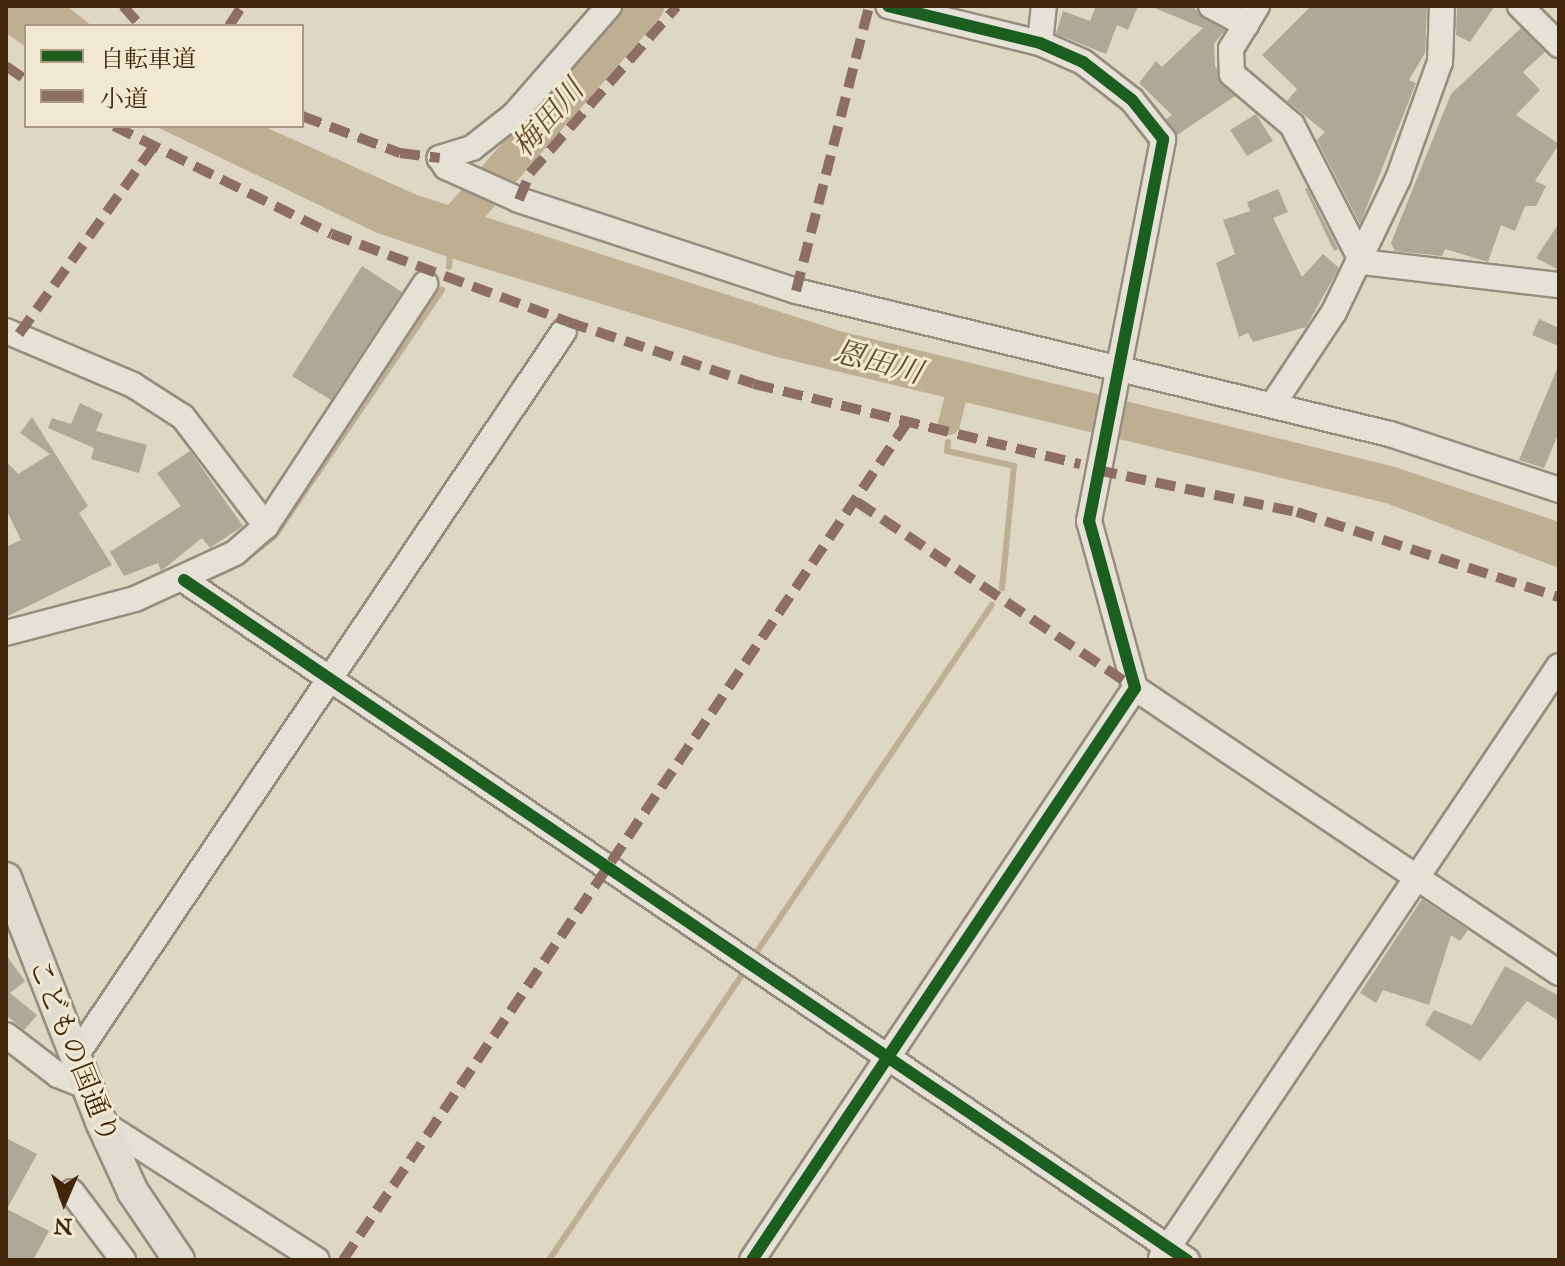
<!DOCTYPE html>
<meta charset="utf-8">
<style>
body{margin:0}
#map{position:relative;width:1565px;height:1266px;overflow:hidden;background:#ded7c3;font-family:"IM FELL Great Primer","Noto Serif JP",serif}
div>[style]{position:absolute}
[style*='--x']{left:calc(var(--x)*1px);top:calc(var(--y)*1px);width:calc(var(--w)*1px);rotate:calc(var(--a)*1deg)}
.water>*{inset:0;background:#beaf92}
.stream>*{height:6px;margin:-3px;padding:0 3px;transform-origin:3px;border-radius:3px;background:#beaf92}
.canal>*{height:22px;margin:-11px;padding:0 11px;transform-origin:11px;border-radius:11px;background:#beaf92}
.river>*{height:36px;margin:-18px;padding:0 18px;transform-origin:18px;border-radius:18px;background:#beaf92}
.building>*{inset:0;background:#afa898}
.roads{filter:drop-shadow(2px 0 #958e7f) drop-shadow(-2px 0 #958e7f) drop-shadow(0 2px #958e7f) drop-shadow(0 -2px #958e7f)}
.minor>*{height:24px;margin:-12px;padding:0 12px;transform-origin:12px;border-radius:12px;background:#e6e1d7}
.major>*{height:30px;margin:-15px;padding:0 15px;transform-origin:15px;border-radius:15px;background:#e1dcd1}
.quiet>*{height:10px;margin-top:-5px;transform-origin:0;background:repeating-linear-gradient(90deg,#8d6e63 0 20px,transparent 0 30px)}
.cycleway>*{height:12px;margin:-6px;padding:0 6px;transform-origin:6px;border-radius:6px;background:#1b5e20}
span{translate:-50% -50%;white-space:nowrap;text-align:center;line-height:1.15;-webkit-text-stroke:6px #f1e8d1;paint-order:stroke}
.street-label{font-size:28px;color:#43260a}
.water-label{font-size:30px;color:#644a2c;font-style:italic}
.frame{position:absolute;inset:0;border:8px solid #43260a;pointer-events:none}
.legend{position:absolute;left:24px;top:24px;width:280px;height:104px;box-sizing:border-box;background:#f1e8d1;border:2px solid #ab9a81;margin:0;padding:10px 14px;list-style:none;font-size:24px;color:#43260a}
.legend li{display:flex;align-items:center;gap:16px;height:40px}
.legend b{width:40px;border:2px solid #ab9a81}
.north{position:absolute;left:24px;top:1162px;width:80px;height:80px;-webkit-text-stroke:6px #f1e8d1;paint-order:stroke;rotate:182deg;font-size:22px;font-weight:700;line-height:32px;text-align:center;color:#43260a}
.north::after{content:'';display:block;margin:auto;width:28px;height:36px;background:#43260a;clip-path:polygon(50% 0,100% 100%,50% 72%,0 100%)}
</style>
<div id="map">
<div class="water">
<i style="clip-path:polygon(6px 6px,67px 6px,92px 26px,26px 26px,26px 47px,6px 33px)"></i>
<i style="clip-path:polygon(155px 126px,263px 126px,417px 195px,840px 331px,1395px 467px,1559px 522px,1559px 568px,1386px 503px,773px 356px,460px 261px,375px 232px)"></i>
</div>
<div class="stream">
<i style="--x:449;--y:267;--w:16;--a:-86"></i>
<i style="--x:948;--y:442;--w:9;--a:96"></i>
<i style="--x:947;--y:451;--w:69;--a:12.6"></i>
<i style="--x:1014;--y:466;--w:123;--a:95.6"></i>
<i style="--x:243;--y:561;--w:39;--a:-38"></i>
<i style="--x:274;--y:537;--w:299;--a:-55.8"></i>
<i style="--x:207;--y:579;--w:29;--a:-25"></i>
<i style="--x:752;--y:959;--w:428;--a:-55.9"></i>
<i style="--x:549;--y:1260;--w:350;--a:-55.9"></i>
</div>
<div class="canal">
<i style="--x:949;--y:424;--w:41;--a:-76"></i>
</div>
<div class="river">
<i style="--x:450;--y:230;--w:298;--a:-48.8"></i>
</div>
<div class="building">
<i style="clip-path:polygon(1096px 6px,1138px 6px,1128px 30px,1117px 25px,1106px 54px,1056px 34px,1063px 11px,1090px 21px)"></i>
<i style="clip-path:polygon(1150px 6px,1191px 6px,1225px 30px,1214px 44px,1215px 66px,1235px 96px,1177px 135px,1166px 119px,1172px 115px,1139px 83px,1156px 61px,1162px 67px,1203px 28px)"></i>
<i style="clip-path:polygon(1311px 6px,1427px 6px,1425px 53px,1409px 80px,1416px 83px,1360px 224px,1317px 140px,1325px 132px,1287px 101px,1297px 89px,1262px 55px)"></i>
<i style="clip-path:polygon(1457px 6px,1495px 6px,1470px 42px,1456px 35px)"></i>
<i style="clip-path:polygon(1521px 28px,1545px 52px,1523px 72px,1540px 90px,1516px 115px,1559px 144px,1535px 181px,1546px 186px,1536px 206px,1525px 206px,1515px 231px,1501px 225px,1488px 262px,1445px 249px,1442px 256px,1395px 251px,1391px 243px,1451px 94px)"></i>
<i style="clip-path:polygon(1256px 114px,1273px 141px,1247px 156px,1230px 130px)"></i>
<i style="clip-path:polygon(1278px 189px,1288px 212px,1273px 218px,1302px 277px,1323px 254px,1339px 268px,1306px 327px,1253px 342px,1248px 333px,1239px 337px,1216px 263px,1235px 254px,1223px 220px,1250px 211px,1247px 202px)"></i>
<i style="clip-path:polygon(1305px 189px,1307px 188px,1338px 249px,1334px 251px)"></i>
<i style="clip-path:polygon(1559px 223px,1559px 270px,1536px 258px)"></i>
<i style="clip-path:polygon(362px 266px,402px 292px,331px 400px,292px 376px)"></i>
<i style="clip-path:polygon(1539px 319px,1559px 328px,1559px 346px,1532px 335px)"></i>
<i style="clip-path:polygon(1559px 364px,1559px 432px,1544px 468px,1519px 460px)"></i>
<i style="clip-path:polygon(80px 403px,103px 414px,96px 431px,147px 445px,139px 473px,91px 459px,94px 448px,48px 428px,52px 418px,71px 424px)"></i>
<i style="clip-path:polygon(32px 417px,88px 506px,79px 513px,112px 565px,6px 617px,6px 547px,21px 540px,6px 509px,6px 461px,18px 474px,50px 454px,20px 433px)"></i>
<i style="clip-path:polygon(190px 451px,243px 526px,210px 548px,202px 538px,161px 571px,158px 563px,124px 576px,110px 552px,181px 506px,157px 473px)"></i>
<i style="clip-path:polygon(1422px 899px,1468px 930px,1460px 941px,1451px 935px,1429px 1005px,1383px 990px,1376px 1003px,1360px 993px)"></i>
<i style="clip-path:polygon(6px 955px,25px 981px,10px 993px,37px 1015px,24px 1030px,6px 1015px)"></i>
<i style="clip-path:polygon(1505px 966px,1559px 996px,1559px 1021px,1527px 1001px,1480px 1061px,1425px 1025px,1434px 1010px,1472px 1025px)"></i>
<i style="clip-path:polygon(6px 1138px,37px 1154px,7px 1209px,49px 1231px,33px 1260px,6px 1260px)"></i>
</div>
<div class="roads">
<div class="minor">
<i style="--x:609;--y:6;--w:145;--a:131.1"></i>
<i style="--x:514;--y:115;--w:53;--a:141.8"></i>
<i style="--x:472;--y:148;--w:34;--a:163"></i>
<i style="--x:440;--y:158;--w:11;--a:56"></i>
<i style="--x:446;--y:167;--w:80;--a:24.3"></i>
<i style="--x:519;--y:200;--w:292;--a:18.2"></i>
<i style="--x:796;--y:291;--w:611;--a:13.54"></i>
<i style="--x:1390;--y:434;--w:178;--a:18.3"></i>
<i style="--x:1211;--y:6;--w:40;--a:28"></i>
<i style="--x:1257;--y:6;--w:50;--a:121.2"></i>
<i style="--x:1231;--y:49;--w:25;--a:88"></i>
<i style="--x:1232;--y:74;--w:79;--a:40.4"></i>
<i style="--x:1292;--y:125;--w:154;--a:62.9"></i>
<i style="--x:1362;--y:262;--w:198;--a:6.7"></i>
<i style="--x:1520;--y:6;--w:55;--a:45"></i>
<i style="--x:1040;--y:43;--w:37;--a:-84"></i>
<i style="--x:6;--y:331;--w:138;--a:23"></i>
<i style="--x:133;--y:385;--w:59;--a:32.6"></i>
<i style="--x:183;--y:417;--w:137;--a:52.7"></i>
<i style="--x:1273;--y:404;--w:110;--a:-56.5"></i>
<i style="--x:1334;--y:312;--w:148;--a:-64.3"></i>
<i style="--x:1398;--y:179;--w:124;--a:-70.3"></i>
<i style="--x:1440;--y:62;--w:56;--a:-88"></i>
<i style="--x:184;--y:580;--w:1212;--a:34.14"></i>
<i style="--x:6;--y:633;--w:133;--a:-14.8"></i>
<i style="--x:135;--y:599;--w:110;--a:-24.7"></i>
<i style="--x:235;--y:553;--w:41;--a:-41.1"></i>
<i style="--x:266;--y:526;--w:290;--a:-56.7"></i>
<i style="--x:1135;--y:688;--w:511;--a:33.91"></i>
<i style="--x:6;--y:1035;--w:66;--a:37.6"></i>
<i style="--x:58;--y:1075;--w:32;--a:22"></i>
<i style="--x:75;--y:1057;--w:875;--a:-56.04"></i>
<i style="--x:101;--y:1122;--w:256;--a:32.6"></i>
<i style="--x:72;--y:1192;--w:85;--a:53.1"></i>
<i style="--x:1161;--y:1258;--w:713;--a:-56.09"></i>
<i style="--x:752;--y:1260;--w:688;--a:-56.19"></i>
<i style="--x:1135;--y:688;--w:173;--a:-105.4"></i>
<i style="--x:1089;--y:521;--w:389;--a:-79"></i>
<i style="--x:1163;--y:139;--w:50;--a:-128.5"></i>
<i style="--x:1132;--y:100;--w:62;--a:-142.2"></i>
<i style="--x:1083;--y:62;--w:47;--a:-156.2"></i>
<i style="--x:1040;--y:43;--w:156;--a:-166.3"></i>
</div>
<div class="major">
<i style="--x:6;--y:878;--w:262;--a:68.7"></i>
<i style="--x:101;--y:1122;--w:77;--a:65.4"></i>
<i style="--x:133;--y:1192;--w:82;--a:55.9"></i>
</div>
</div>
<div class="quiet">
<i style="--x:123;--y:6;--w:27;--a:48"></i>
<i style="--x:229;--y:26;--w:24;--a:-57"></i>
<i style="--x:6;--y:66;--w:24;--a:35"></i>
<i style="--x:302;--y:116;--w:105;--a:20.7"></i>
<i style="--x:400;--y:153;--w:40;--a:7.1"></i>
<i style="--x:114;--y:126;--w:243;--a:26.4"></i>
<i style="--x:332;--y:234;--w:252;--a:20.4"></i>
<i style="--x:568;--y:322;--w:196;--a:18.4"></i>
<i style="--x:754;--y:384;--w:336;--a:13.8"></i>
<i style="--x:519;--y:200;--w:29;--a:-68"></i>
<i style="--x:530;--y:173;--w:222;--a:-48.6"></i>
<i style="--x:796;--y:291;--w:294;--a:-75.6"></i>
<i style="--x:19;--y:334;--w:228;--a:-54.3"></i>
<i style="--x:1097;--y:470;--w:204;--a:11.9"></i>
<i style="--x:1297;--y:512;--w:275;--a:18"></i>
<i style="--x:857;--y:502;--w:334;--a:33.8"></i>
<i style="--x:343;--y:1260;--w:1008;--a:-56.04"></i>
</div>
<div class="cycleway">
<i style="--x:184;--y:580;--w:1212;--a:34.14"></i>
<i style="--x:752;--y:1260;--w:688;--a:-56.19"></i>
<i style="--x:1135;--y:688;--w:173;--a:-105.4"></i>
<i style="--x:1089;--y:521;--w:389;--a:-79"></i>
<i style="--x:1163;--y:139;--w:50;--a:-128.5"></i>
<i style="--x:1132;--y:100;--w:62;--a:-142.2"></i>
<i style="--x:1083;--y:62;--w:47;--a:-156.2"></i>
<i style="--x:1040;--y:43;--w:156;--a:-166.3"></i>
</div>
<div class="street-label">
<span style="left:74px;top:1051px;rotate:68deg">こどもの国通り</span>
</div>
<div class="water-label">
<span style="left:548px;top:118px;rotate:-49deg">梅田川</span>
<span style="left:878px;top:362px;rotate:15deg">恩田川</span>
</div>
<div class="frame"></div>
<ul class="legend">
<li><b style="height:10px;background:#1b5e20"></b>自転車道</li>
<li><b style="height:10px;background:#8d6e63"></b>小道</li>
</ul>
<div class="north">N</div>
</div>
